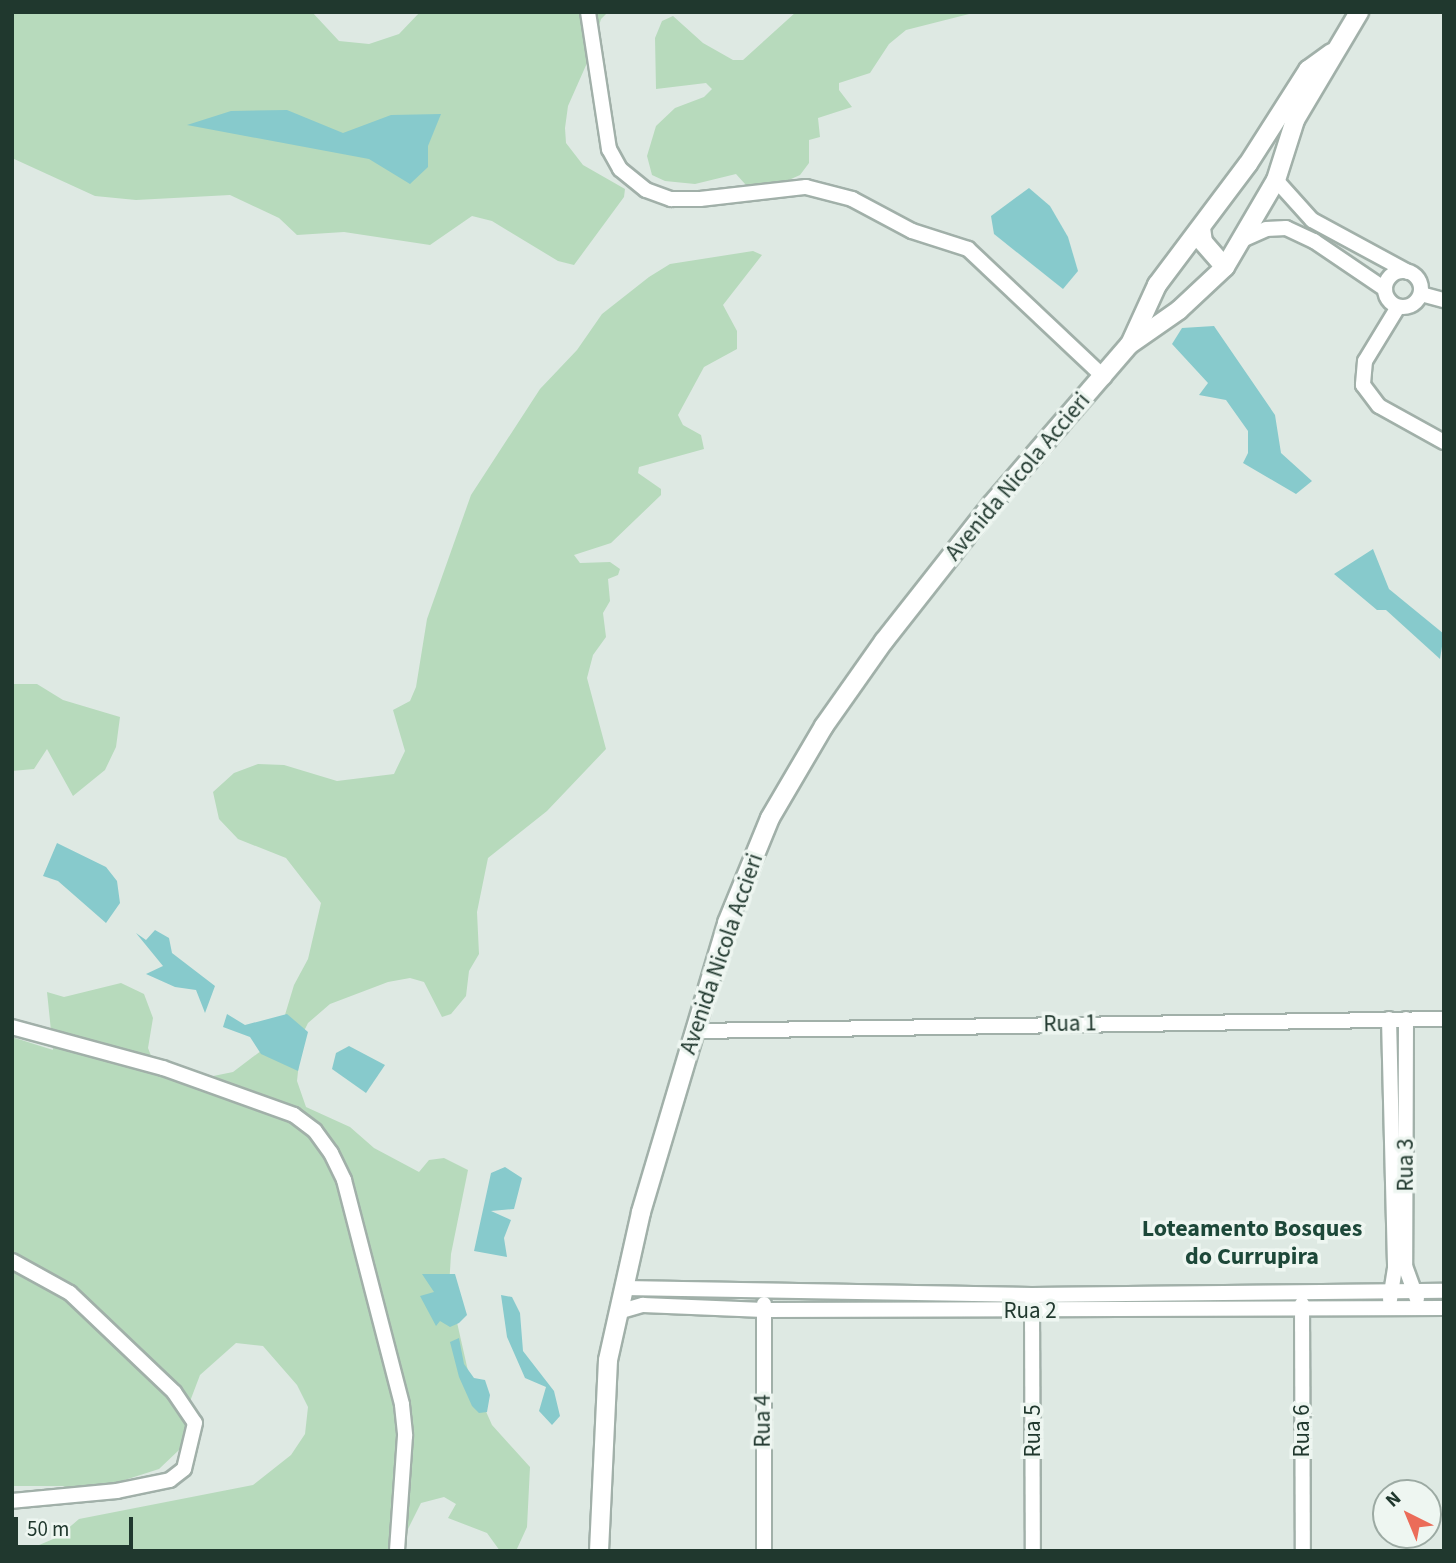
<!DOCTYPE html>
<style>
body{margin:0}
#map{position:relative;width:1456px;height:1563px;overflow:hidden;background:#dee9e3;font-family:"Source Sans 3",sans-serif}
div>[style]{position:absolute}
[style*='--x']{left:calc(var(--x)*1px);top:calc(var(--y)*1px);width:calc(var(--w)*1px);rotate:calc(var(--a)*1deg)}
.green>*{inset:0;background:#b7dabc}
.water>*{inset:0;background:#87cacc}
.roads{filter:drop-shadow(2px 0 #a1b0a9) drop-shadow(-2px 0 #a1b0a9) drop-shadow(0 2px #a1b0a9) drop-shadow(0 -2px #a1b0a9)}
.minor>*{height:14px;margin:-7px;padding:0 7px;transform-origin:7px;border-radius:7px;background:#fff}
.minor>.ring{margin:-7px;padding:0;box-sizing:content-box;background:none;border:14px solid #fff;border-radius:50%}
.tertiary>*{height:18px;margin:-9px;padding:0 9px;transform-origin:9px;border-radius:9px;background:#fff}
span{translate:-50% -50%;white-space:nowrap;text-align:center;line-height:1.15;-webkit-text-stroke:7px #eef6f1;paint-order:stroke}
.street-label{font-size:23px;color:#20382e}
.neighbourhood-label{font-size:24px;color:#1d4839;font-weight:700}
.frame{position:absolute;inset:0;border:14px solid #20382e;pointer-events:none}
.north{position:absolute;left:1372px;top:1479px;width:70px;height:70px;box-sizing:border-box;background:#eef6f1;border:2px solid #9caaa3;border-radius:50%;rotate:317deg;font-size:19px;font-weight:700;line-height:28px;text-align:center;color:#20382e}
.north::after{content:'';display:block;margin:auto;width:24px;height:32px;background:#eb6c59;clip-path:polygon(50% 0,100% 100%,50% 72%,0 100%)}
.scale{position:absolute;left:14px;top:1517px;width:119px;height:32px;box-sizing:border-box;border:4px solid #20382e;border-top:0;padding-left:9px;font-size:21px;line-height:24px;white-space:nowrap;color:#20382e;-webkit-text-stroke:5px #eef6f1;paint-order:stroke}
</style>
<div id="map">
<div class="green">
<i style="clip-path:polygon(12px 12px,312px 12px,339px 41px,369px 44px,399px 34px,420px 12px,608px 12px,601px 19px,591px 54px,568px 106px,565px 128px,566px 143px,583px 165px,625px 189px,624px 197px,574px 265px,558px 261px,492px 221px,472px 216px,430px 245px,344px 232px,297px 235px,279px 218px,230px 195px,136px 200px,95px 196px,12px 158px)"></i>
<i style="clip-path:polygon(796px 12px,977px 12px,906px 30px,889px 44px,870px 73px,839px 83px,839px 90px,852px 107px,818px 118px,820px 137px,809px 140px,809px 163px,800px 175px,755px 195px,736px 174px,695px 184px,665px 181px,652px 175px,647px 156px,656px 126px,675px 108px,704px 97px,712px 89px,706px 83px,656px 89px,655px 38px,662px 21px,673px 16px,703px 43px,733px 60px,743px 60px)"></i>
<i style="clip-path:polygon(753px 251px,762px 255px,723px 305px,737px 331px,737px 349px,704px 367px,678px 415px,683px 425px,701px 435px,704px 449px,639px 467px,638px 473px,661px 489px,661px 495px,611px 543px,574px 555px,580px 563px,610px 562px,620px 569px,618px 575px,608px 579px,610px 601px,603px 613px,606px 637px,593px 655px,587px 678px,606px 749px,547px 811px,488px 858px,477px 912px,479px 954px,469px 971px,466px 996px,451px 1014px,442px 1017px,424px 982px,410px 978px,388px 982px,330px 1004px,308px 1023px,302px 1035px,297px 1081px,306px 1107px,350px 1127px,374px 1148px,419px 1172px,429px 1160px,444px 1158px,468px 1170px,451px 1254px,449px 1287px,468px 1371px,492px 1425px,530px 1467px,527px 1527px,516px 1551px,500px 1551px,487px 1533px,448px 1518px,456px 1504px,444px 1497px,421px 1503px,397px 1551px,25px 1551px,58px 1537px,79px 1519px,253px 1485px,291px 1455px,305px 1434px,308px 1407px,297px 1385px,263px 1346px,236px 1343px,200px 1375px,189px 1404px,192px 1429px,179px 1450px,159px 1469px,78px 1495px,63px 1486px,12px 1486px,12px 1037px,53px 1050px,47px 992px,64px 997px,121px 983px,144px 994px,153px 1018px,148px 1048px,157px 1071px,179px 1083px,233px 1072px,278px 1038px,294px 985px,308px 959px,321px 903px,286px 858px,238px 839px,219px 819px,213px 792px,234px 773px,258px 764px,284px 765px,337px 781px,394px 774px,405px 751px,393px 710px,410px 701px,416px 687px,427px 619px,471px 495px,540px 389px,577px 350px,602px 314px,649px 277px,670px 264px)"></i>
<i style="clip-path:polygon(12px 684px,37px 684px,63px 700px,120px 717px,116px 747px,105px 770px,73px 796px,47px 749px,34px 769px,12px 771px)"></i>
</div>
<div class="water">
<i style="clip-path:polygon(287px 110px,343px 133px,391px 115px,441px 114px,428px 146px,428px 167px,410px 184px,369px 159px,187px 125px,231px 111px)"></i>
<i style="clip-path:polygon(1029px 188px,1050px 206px,1068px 237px,1078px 271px,1063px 289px,994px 234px,991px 216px)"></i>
<i style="clip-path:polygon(1214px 326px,1275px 415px,1281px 453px,1312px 481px,1296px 494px,1243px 463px,1248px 453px,1248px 431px,1226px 400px,1199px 395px,1208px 383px,1172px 344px,1182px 328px)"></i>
<i style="clip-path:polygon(1373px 549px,1389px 589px,1444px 634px,1440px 659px,1386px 610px,1377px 610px,1334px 574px)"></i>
<i style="clip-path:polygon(57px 843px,106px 867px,117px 881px,120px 903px,106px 923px,58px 881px,43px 876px)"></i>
<i style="clip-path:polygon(155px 930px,169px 938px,172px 953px,215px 986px,205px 1013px,196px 990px,175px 987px,146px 974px,163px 966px,136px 933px,146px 940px)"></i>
<i style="clip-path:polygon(227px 1014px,245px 1025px,287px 1014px,308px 1032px,298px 1071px,261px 1054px,250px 1037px,223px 1027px)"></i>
<i style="clip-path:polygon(349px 1046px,385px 1065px,366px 1093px,332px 1069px,336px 1053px)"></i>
<i style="clip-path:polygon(505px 1167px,522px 1178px,514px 1209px,491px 1211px,511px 1220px,504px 1238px,507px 1257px,474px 1251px,491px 1173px)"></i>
<i style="clip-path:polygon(422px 1274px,455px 1274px,467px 1315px,459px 1323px,450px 1327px,440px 1321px,436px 1326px,420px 1296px,434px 1292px)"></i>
<i style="clip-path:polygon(501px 1295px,512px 1297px,520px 1313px,523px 1351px,554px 1391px,560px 1416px,552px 1425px,539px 1411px,546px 1387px,525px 1378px,507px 1337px)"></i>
<i style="clip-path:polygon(459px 1338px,464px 1364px,474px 1378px,485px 1380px,490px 1395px,487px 1412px,479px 1413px,472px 1406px,459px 1377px,450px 1342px)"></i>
</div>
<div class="roads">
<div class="minor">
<i style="--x:588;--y:12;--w:139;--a:81.3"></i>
<i style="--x:609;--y:149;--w:23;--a:61"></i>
<i style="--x:620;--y:169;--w:33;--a:39"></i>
<i style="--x:646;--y:190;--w:27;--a:20"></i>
<i style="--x:671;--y:199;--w:29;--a:0"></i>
<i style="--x:700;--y:199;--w:107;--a:-6.5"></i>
<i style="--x:806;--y:187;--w:48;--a:14.6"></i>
<i style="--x:852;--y:199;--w:68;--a:28.1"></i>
<i style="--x:912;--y:231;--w:59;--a:17.8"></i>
<i style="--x:968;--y:249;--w:187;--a:43.3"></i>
<i style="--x:1276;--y:180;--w:54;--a:48"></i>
<i style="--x:1312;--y:220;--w:109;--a:28.4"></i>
<i style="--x:1244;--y:239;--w:24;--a:-24"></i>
<i style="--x:1266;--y:229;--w:20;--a:-3"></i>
<i style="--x:1286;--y:228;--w:31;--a:25"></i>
<i style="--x:1314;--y:241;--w:86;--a:34.1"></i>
<i class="ring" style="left:1385px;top:271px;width:22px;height:22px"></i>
<i style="--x:1421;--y:294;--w:24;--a:15"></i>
<i style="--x:1398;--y:307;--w:63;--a:121.4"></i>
<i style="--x:1365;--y:361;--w:24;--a:95"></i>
<i style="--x:1363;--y:385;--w:26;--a:53"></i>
<i style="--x:1379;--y:406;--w:74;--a:29"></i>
<i style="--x:1389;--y:1019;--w:249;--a:88.6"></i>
<i style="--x:1395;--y:1268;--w:32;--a:99"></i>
<i style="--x:1406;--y:1019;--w:247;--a:90.2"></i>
<i style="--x:1405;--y:1266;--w:35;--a:70"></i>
<i style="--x:12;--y:1027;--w:156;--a:15.2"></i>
<i style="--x:163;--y:1068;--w:139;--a:19.7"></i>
<i style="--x:294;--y:1115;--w:26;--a:37"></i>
<i style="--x:315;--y:1131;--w:27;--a:54"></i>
<i style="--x:331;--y:1153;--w:30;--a:64"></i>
<i style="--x:344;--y:1180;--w:232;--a:75.5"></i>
<i style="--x:402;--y:1405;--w:31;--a:84"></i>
<i style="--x:405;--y:1436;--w:115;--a:94"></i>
<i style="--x:696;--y:1031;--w:748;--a:-0.92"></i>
<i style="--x:12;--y:1261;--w:66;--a:28.9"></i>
<i style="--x:70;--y:1293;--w:144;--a:43.6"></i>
<i style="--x:174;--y:1392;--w:37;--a:56"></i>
<i style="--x:195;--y:1423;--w:47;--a:103.4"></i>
<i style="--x:184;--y:1469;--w:18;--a:142"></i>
<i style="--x:170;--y:1480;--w:54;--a:168.3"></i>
<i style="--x:117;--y:1491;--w:105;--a:174.6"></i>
<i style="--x:624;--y:1288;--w:408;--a:1"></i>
<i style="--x:1032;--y:1295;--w:412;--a:-0.6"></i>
<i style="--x:1032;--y:1304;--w:247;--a:89.8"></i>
<i style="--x:1302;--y:1304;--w:247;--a:89.8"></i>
<i style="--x:618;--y:1312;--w:26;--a:-16"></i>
<i style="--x:643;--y:1305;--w:121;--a:2.4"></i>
<i style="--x:764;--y:1310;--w:680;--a:-0.17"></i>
<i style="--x:764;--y:1551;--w:247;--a:-90"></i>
</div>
<div class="tertiary">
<i style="--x:1201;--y:228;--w:14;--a:82"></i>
<i style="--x:1203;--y:242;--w:33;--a:49"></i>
<i style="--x:1131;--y:342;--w:63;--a:-65.5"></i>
<i style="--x:1157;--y:285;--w:151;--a:-53.1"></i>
<i style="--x:1248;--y:164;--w:112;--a:-57.4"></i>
<i style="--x:1308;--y:70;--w:29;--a:-36"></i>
<i style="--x:599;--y:1551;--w:191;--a:-87.3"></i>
<i style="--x:608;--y:1360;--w:152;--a:-77.4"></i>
<i style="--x:641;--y:1212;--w:302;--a:-73.4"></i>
<i style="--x:727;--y:923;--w:113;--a:-67.7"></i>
<i style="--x:770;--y:818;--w:107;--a:-59.6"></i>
<i style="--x:824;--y:726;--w:104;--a:-54.8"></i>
<i style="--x:884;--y:641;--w:173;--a:-51.8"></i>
<i style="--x:991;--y:505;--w:211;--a:-49.2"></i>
<i style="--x:1129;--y:345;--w:61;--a:-35"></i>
<i style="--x:1179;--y:310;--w:63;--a:-43.1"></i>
<i style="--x:1225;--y:267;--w:101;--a:-59.6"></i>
<i style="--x:1276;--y:180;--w:63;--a:-72.4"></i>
<i style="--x:1295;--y:120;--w:126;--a:-59.3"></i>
</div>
</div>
<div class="street-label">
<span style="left:1018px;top:477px;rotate:-50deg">Avenida Nicola Accieri</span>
<span style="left:722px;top:954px;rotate:-71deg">Avenida Nicola Accieri</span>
<span style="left:1070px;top:1024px;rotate:-1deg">Rua 1</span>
<span style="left:1406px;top:1165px;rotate:-90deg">Rua 3</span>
<span style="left:1030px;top:1311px">Rua 2</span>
<span style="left:763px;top:1421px;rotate:-90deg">Rua 4</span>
<span style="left:1033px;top:1431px;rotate:-90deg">Rua 5</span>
<span style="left:1302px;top:1431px;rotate:-90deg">Rua 6</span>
</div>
<div class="neighbourhood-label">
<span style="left:1252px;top:1243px">Loteamento Bosques<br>do Currupira</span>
</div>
<div class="frame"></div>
<div class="north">N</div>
<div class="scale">50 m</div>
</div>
